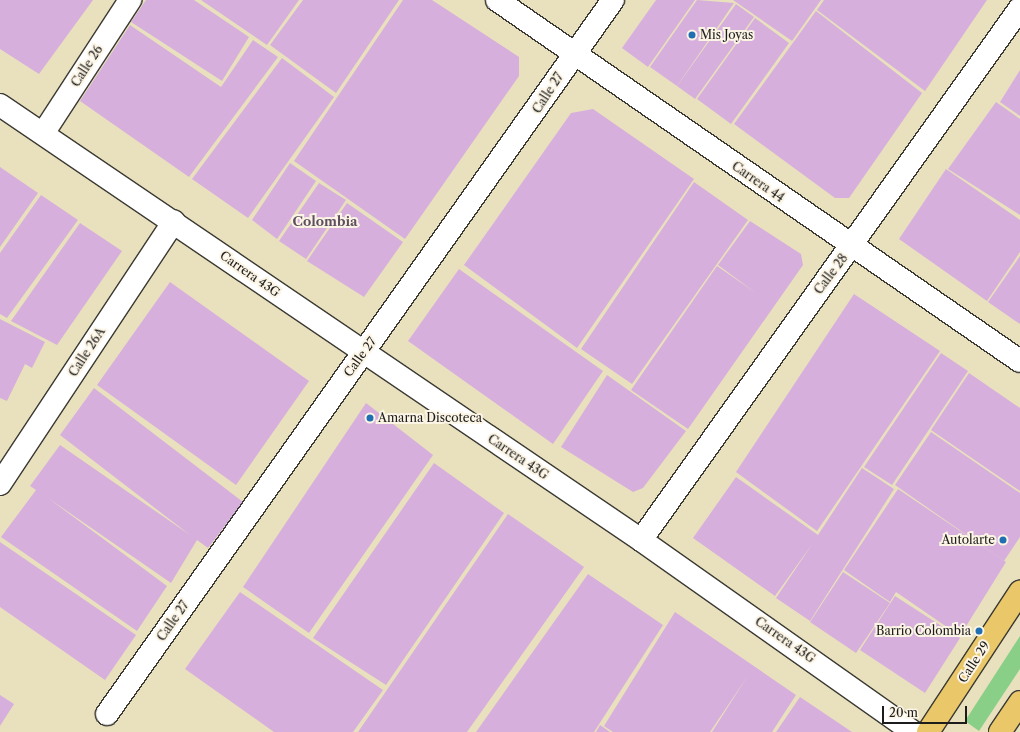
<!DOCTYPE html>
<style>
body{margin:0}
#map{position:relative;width:1020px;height:732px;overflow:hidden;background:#e9e1bd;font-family:"Libre Caslon Text",serif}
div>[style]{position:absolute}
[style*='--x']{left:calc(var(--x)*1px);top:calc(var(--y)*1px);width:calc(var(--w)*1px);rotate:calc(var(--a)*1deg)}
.green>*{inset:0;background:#8acf88}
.building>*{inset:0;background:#d7afdd}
.roads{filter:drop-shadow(1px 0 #3b3a34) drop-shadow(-1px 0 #3b3a34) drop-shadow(0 1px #3b3a34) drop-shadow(0 -1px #3b3a34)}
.minor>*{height:22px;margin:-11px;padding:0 11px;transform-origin:11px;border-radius:11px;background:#fff}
.major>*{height:22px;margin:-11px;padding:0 11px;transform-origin:11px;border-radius:11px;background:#eac769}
.dots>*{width:11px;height:11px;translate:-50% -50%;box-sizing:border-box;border:2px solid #fcf5e5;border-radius:50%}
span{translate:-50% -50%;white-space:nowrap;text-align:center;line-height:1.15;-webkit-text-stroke:4px #fcf5e5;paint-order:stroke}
.poi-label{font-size:12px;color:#1c1c1c}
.left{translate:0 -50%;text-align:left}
.right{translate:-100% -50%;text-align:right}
.street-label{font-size:12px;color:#1c1c1c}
.neighbourhood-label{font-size:13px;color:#5d4f60;font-weight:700}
.scale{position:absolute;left:882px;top:706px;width:85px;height:18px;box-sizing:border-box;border:2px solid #1c1c1c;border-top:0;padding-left:5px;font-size:12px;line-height:14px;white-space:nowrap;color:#1c1c1c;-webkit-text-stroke:3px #fcf5e5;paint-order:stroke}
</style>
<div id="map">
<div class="green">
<i style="clip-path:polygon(1020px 636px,1020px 669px,979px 731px,965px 721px)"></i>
</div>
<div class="building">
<i style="clip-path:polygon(0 0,93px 0,39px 74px,0 49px)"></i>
<i style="clip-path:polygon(146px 0,194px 0,249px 37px,222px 81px,131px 22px)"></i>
<i style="clip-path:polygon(201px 0,299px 0,267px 45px)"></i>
<i style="clip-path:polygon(303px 0,399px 0,336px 93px,270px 45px)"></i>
<i style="clip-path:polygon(403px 0,432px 0,519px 57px,519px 76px,405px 239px,294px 161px)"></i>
<i style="clip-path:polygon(656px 0,695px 0,648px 67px,622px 48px)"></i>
<i style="clip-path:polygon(697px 0,734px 3px,677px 86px,650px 67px)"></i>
<i style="clip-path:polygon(733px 0,821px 0,792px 41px)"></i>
<i style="clip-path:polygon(824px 0,987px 0,925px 91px,817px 10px)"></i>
<i style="clip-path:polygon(736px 4px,754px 17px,695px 99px,677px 86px)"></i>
<i style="clip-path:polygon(816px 11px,922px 93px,849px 198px,835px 198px,734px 124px)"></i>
<i style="clip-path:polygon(755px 18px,789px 43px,731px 124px,697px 99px)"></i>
<i style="clip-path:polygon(130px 25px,221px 87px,253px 40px,278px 57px,189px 177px,80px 101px)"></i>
<i style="clip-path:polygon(282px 58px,334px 97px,248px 218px,192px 179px)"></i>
<i style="clip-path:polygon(1020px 70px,1020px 116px,1000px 102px)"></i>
<i style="clip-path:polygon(996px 102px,1020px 119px,1020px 215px,948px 169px)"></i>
<i style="clip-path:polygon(593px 109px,694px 179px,577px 348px,464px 265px,571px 113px)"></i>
<i style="clip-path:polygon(290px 163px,316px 181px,277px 239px,252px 220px)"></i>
<i style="clip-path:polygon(0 167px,38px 193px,0 247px)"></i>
<i style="clip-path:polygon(946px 169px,1020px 220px,1020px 252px,987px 301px,899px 239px)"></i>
<i style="clip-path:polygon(694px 182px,748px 220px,632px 384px,581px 349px)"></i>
<i style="clip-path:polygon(319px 183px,346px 200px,306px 259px,279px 241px)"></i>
<i style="clip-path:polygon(41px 195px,78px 220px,7px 318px,0 314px,0 253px)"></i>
<i style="clip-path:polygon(347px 203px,403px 242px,364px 297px,307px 261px)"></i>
<i style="clip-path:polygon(750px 221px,801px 254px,803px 265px,688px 429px,631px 390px,717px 266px,756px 293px,718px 265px)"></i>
<i style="clip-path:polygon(80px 223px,122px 251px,57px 345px,11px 321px)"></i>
<i style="clip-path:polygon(1020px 256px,1020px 324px,988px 302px)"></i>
<i style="clip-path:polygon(459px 269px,603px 371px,553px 444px,408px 341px)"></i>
<i style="clip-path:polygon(170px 282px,309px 381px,236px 485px,97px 385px)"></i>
<i style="clip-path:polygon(854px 294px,940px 351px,817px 531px,736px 472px)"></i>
<i style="clip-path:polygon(0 319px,45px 342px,32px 368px,25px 364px,7px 401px,0 398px)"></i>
<i style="clip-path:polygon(941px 353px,968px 371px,892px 485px,864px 467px)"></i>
<i style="clip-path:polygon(969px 373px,1020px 408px,1020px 491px,931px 430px)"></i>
<i style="clip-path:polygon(607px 375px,686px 431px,643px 488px,633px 492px,561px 447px)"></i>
<i style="clip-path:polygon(94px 388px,243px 502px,208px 548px,197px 540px,171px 583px,48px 498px,167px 586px,137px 631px,1px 537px,36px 490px,30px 486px,60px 445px,190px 535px,60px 435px)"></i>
<i style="clip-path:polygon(366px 403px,433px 455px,309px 633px,243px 587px)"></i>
<i style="clip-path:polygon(931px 432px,1020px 493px,1020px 537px,1004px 561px,895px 485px)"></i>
<i style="clip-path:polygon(434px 463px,504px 513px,386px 685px,313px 638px)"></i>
<i style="clip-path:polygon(862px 468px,894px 489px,810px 621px,776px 598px,813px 543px,775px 596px,693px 538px,736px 477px,818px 535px)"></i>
<i style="clip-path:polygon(898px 489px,1006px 562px,960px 636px,896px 592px,890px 602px,844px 570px)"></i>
<i style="clip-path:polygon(508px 514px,584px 567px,467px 732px,358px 732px)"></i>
<i style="clip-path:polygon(0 542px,136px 635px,105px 680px,0 607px)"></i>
<i style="clip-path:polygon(843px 572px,890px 603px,856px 653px,810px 622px)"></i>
<i style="clip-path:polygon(588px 574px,663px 625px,594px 732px,476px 732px)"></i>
<i style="clip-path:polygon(240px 592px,383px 690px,353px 732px,274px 732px,185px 669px)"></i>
<i style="clip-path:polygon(895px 596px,960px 638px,925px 693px,860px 650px)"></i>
<i style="clip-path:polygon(675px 612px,796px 695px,772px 732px,712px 732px,747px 677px,710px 732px,613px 732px,604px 726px)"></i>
<i style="clip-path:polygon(0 695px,14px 704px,0 726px)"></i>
<i style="clip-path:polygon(800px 697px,852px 732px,776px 732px)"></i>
<i style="clip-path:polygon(600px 725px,610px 732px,596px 732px)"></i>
</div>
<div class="roads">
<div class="minor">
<i style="--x:497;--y:0;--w:635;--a:34.62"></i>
<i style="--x:0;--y:105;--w:775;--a:34.16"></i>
<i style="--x:641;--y:540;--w:333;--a:35.2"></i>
<i style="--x:44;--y:132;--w:158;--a:-56.9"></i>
<i style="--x:0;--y:484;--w:315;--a:-56.5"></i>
<i style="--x:641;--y:540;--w:653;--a:-54.53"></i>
<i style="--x:107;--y:714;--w:875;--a:-54.68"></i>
</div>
<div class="major">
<i style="--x:928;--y:732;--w:168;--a:-56.7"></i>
<i style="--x:1000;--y:732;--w:36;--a:-56"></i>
</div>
</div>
<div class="dots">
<i style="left:692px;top:35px;background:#1f6fb2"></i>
<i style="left:370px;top:418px;background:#1f6fb2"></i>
<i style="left:1003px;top:540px;background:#1f6fb2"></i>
<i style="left:979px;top:631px;background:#1f6fb2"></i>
</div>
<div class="poi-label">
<span class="left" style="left:700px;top:35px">Mis Joyas</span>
<span class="left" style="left:378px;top:418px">Amarna Discoteca</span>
<span class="right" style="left:995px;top:540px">Autolarte</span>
<span class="right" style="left:971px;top:631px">Barrio Colombia</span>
</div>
<div class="street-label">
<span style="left:87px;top:66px;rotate:-57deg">Calle 26</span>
<span style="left:548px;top:93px;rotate:-57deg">Calle 27</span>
<span style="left:758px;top:182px;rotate:35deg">Carrera 44</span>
<span style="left:250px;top:274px;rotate:35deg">Carrera 43G</span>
<span style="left:831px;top:274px;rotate:-53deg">Calle 28</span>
<span style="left:87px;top:352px;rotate:-57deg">Calle 26A</span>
<span style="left:360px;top:357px;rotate:-54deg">Calle 27</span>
<span style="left:518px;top:457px;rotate:34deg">Carrera 43G</span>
<span style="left:173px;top:621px;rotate:-55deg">Calle 27</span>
<span style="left:785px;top:640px;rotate:35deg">Carrera 43G</span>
<span style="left:974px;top:662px;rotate:-57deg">Calle 29</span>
</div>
<div class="neighbourhood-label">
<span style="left:325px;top:221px">Colombia</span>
</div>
<div class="scale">20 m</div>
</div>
